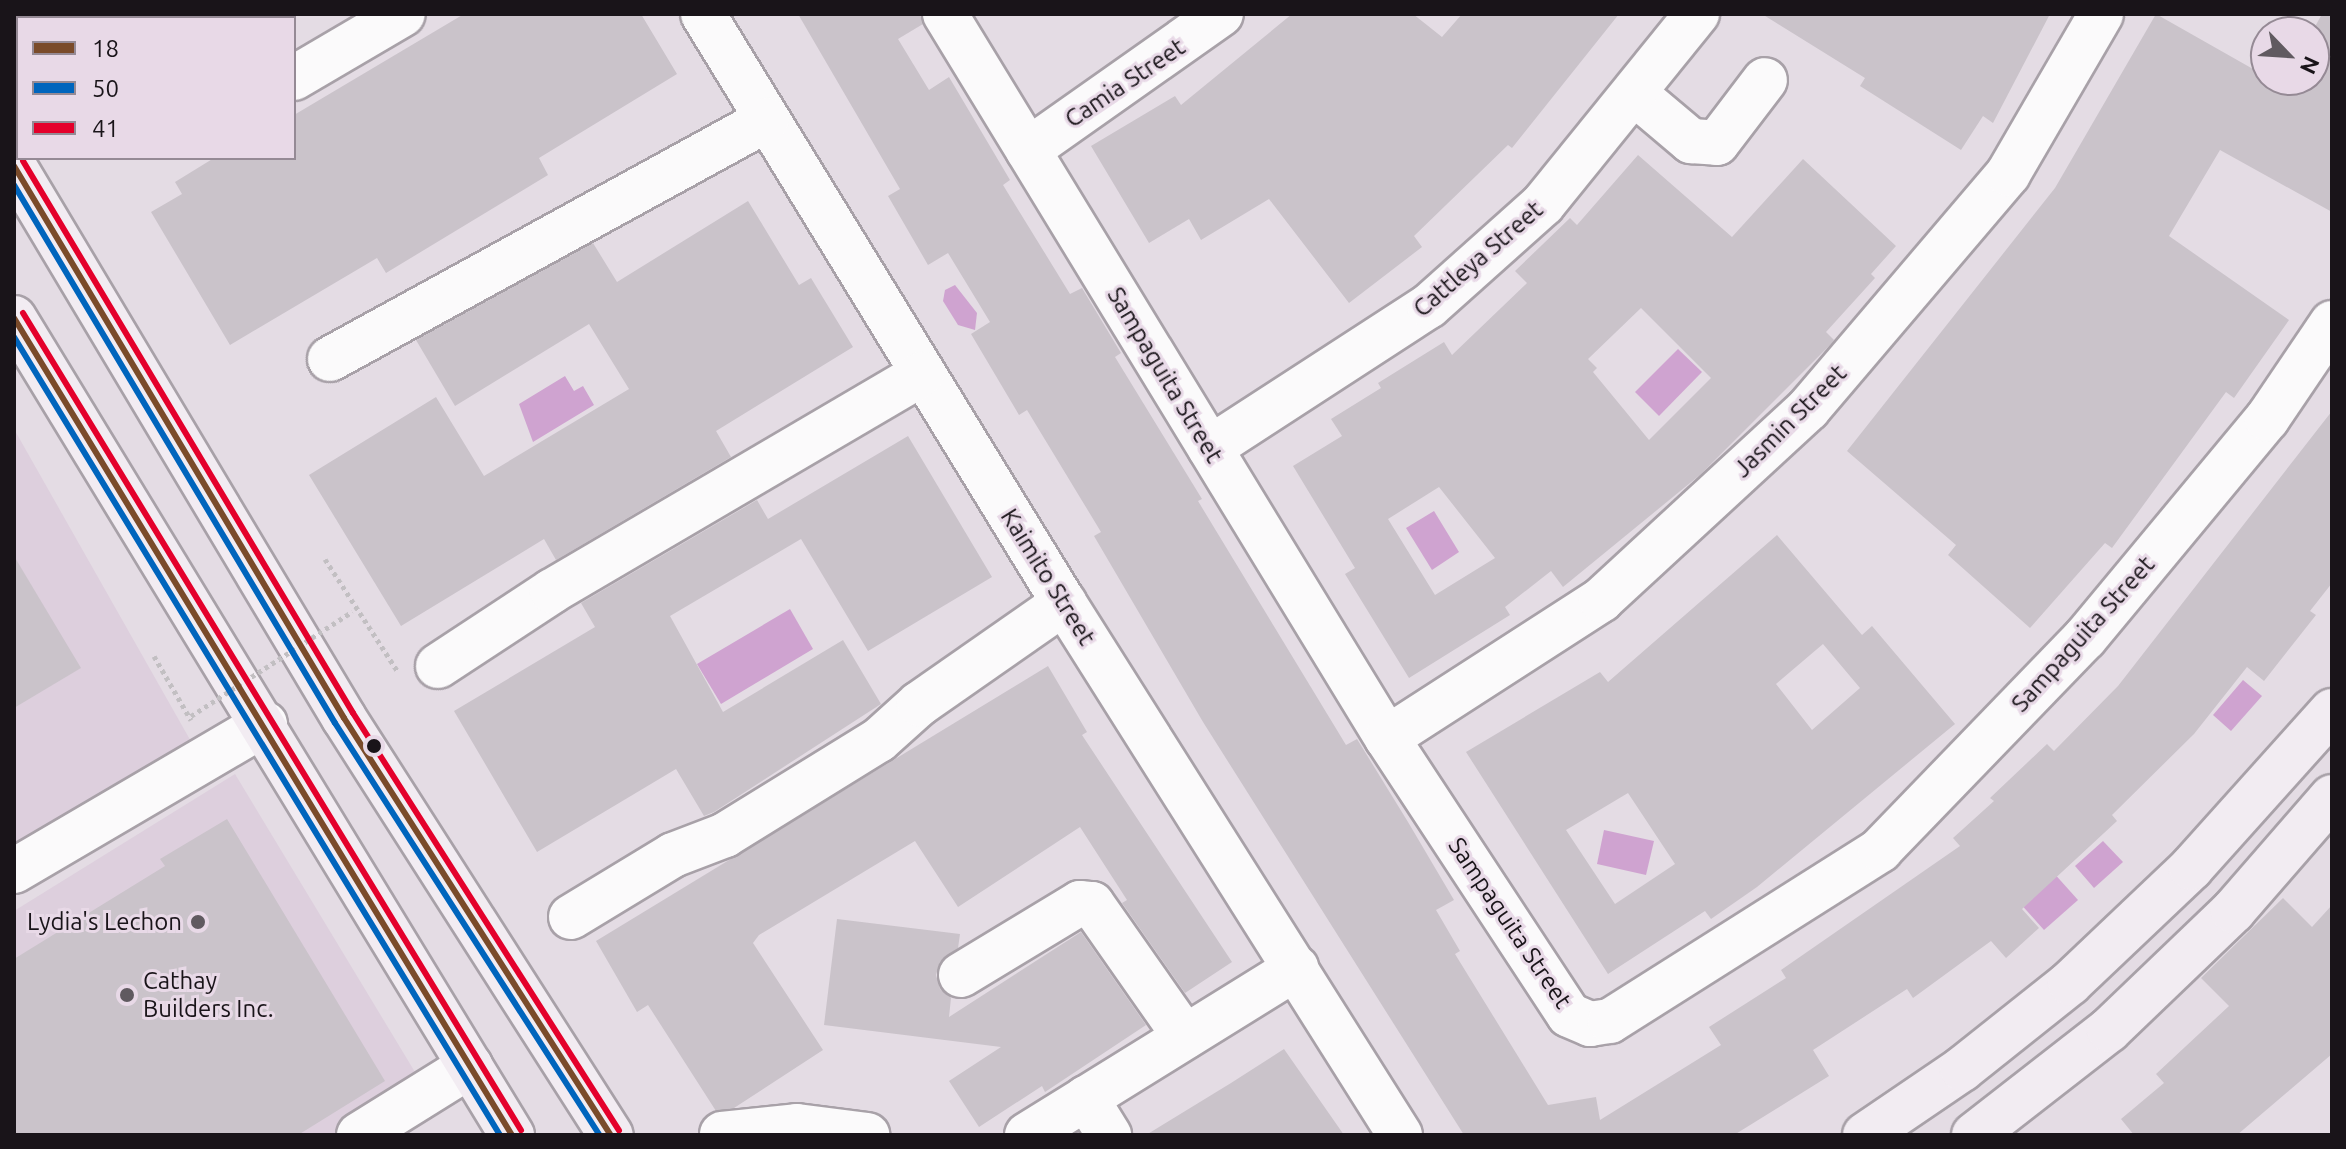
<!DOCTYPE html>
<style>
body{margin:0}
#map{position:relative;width:2346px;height:1149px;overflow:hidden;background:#e4dce4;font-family:Ubuntu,sans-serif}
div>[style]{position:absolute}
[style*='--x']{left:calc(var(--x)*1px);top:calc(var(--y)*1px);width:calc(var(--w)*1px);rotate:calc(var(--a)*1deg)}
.built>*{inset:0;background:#ddcfdd}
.water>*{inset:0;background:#cfa3d0}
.building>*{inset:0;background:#cac3ca}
.path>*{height:5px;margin-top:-2.5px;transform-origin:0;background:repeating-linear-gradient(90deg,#c2bfc2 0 4px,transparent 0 8px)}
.roads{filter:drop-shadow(2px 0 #a8a1a8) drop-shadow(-2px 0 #a8a1a8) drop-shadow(0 2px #a8a1a8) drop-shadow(0 -2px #a8a1a8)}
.minor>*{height:44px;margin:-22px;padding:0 22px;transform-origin:22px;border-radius:22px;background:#fbfafb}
.major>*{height:44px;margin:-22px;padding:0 22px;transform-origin:22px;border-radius:22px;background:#f2ecf2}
.path-bridge>*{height:5px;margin-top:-2.5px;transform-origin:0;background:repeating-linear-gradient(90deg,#c2bfc2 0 4px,transparent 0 8px)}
.bus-1>*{height:6px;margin:-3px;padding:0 3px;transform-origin:3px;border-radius:3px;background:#7a4b2a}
.bus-2>*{height:6px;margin:-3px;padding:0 3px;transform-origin:3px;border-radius:3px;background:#0065bd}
.bus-3>*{height:6px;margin:-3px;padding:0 3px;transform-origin:3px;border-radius:3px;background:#e4002b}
.dots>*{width:22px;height:22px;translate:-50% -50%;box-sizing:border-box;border:4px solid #e8d9e7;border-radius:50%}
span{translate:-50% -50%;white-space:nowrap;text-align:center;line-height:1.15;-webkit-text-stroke:6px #e8d9e7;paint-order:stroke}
.street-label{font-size:24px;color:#191419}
.poi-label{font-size:24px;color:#191419}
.right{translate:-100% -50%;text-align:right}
.left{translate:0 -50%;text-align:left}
.frame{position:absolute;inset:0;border:16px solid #191419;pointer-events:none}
.legend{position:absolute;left:16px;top:16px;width:280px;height:144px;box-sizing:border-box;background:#e8d9e7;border:2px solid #958a95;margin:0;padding:10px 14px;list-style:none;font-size:24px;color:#191419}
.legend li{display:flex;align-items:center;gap:16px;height:40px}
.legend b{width:40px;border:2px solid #958a95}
.north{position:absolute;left:2250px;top:16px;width:80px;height:80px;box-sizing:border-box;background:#e8d9e7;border:2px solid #958a95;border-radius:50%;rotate:115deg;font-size:22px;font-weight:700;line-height:32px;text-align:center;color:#191419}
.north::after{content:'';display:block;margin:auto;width:28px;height:36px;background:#605a60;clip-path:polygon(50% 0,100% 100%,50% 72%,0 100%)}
</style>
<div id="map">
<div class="built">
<i style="clip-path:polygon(14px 429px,197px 752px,14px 860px)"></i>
<i style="clip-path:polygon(235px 774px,421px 1082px,335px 1135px,14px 1135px,14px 911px)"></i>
</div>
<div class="water">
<i style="clip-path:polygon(955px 285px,977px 313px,975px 330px,958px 325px,943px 301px,945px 290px)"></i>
<i style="clip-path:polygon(1678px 349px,1702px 372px,1659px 416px,1635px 392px)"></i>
<i style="clip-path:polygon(565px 376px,574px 391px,583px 386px,594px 405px,533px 442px,519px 404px)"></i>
<i style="clip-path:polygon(1434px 511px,1459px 552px,1432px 570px,1406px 528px)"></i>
<i style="clip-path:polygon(790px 609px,813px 649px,721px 704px,697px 664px)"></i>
<i style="clip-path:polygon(2243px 680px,2262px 696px,2231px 731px,2213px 715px)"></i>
<i style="clip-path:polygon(1604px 830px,1654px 841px,1646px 875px,1597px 864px)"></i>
<i style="clip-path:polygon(2103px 841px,2123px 862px,2094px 888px,2075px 866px)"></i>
<i style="clip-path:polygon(2052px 871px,2078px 900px,2044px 930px,2018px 901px)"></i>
</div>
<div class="building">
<i style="clip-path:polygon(464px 14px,641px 14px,677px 74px,539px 158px,548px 175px,386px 273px,377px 258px,230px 345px,151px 212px,182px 194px,175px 182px,214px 158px,294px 158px,294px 115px)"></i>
<i style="clip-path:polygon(798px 14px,920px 14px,923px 24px,898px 39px,929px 90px,949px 77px,1010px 180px,1003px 185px,1070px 294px,1082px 288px,1121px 353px,1115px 357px,1202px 499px,1198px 501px,1346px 745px,1357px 739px,1408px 822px,1454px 900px,1436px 910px,1460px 951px,1455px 954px,1548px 1105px,1596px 1097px,1600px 1120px,1721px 1045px,1709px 1027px,1786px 978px,1781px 970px,1960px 846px,1953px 838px,1994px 801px,1990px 798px,2047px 744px,2054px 751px,2118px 686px,2332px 411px,2332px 583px,2310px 611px,2316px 615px,2264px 681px,2247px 667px,2194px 734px,2112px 815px,2117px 821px,2022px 909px,2039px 928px,2006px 958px,1991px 941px,1913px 998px,1907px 989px,1813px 1050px,1829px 1076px,1734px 1135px,1464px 1135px,1203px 722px,1094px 536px,1101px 532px,1027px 410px,1019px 415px,971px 334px,990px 322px,948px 253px,928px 265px,888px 196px,900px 189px)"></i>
<i style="clip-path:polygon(1292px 14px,1413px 14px,1442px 37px,1462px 14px,1619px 14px,1512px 148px,1508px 145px,1414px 236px,1422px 247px,1349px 303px,1269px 199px,1201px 240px,1189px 219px,1149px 243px,1091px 146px,1175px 96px,1181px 105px)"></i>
<i style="clip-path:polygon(1762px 14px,2050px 14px,1993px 123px,1983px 116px,1961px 150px,1860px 86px,1865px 78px)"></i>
<i style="clip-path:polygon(2156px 14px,2283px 86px,2286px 80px,2314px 80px,2312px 32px,2322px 14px,2332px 14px,2332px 212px,2220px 150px,2169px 236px,2289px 320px,2234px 398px,2226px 392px,2112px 548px,2105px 543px,2030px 628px,1948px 555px,1956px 545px,1847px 451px,2055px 188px)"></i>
<i style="clip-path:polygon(evenodd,1638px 155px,1732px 237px,1803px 159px,1896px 246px,1871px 274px,1875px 278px,1826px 332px,1834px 340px,1829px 346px,1701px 474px,1563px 587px,1551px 571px,1505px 607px,1510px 615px,1409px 678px,1345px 574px,1355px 568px,1293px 466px,1342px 436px,1331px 419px,1381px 388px,1378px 383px,1444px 342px,1452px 355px,1527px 283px,1515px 271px,1570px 218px,1577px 225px,1638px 155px,1641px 308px,1711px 378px,1649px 440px,1593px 372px,1597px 368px,1588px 359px,1641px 308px,1638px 155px,1439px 487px,1495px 558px,1435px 595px,1388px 519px,1439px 487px)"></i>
<i style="clip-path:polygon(748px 201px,799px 285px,811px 278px,853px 347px,716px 431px,731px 457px,556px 560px,544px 539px,401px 626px,309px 475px,436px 397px,484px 476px,629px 389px,589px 324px,455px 406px,416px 340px,593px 243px,617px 282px)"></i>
<i style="clip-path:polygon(908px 436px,992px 577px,868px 651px,801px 539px,670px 616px,723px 712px,843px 640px,881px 704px,714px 812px,704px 816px,676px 769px,537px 852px,454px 711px,595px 627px,581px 603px,757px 500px,768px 519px)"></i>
<i style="clip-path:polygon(evenodd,1777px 535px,1862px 635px,1872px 626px,1955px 724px,1757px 887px,1711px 919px,1705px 911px,1608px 974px,1466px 752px,1600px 672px,1608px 682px,1777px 535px,1823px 644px,1860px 688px,1812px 730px,1776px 684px,1823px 644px,1777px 535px,1628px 793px,1675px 864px,1615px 904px,1566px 830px,1628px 793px)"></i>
<i style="clip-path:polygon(14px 556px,81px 668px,14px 708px)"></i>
<i style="clip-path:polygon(1048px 666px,1087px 732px,1082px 735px,1232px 962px,1185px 993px,1122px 903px,1127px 900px,1080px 827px,958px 907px,915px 841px,759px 935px,753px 943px,823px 1050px,734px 1108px,716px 1111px,648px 1005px,637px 1012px,596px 941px)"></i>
<i style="clip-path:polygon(227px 819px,385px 1081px,298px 1135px,14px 1135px,14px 959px,165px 866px,160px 859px)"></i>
<i style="clip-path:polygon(2283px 898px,2312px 927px,2332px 905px,2332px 1054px,2237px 1135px,2134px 1135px,2121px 1119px,2164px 1083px,2156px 1074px,2229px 1006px,2201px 978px)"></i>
<i style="clip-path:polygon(837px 919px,960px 934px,958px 948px,940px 962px,936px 975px,940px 989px,951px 998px,949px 1017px,1081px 932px,1146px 1025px,1045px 1092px,1042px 1086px,979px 1127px,949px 1081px,1001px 1047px,824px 1025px)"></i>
<i style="clip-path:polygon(1284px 1049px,1344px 1135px,1146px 1135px,1231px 1083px)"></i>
</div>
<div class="path">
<i style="--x:325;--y:559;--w:135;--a:57.1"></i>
<i style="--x:154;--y:656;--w:74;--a:60"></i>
</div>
<div class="roads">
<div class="minor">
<i style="--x:703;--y:14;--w:691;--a:58.5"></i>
<i style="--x:1064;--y:603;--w:629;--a:57.72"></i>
<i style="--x:945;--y:14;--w:848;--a:58.6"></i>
<i style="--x:1387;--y:738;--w:331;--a:56.7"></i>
<i style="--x:1569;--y:1015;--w:23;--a:23"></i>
<i style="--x:1590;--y:1024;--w:20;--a:-9"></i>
<i style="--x:1610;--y:1021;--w:320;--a:-32.3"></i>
<i style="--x:1880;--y:850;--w:295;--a:-46"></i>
<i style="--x:2085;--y:638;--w:285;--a:-50.3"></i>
<i style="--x:2267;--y:419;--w:116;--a:-55.9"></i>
<i style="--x:294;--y:78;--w:126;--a:-30.4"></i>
<i style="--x:1634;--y:93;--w:75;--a:40.1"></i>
<i style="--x:1691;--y:141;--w:26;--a:4"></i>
<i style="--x:1717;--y:143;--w:79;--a:-52.7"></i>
<i style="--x:1028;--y:150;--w:236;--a:-35.2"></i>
<i style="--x:330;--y:359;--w:498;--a:-28.7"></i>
<i style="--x:1210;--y:448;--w:261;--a:-33"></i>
<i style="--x:1429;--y:306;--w:153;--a:-41.8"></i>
<i style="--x:1543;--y:204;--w:245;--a:-51"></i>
<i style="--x:438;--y:666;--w:136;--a:-33.3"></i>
<i style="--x:552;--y:591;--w:429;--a:-30.4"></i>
<i style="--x:1387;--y:738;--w:255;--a:-32.8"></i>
<i style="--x:1601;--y:600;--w:282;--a:-42.7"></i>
<i style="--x:1808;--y:409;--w:309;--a:-49.6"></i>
<i style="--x:2008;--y:174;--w:185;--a:-59.8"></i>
<i style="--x:14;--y:871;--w:291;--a:-30.4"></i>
<i style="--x:571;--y:917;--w:119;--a:-31.3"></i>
<i style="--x:673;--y:855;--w:56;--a:-21"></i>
<i style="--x:725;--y:835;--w:181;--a:-31.7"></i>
<i style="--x:879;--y:740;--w:54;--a:-42"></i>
<i style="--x:919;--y:704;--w:177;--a:-34.9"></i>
<i style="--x:961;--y:975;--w:139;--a:-31.2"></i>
<i style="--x:1080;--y:903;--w:12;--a:5"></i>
<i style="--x:1092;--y:904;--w:162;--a:55"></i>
<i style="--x:1086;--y:1098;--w:44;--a:58.1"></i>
<i style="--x:722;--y:1134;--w:75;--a:-6.1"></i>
<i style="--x:797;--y:1126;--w:71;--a:7.3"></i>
<i style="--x:359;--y:1135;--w:131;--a:-31.9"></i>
<i style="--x:1027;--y:1135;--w:317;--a:-31.8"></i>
</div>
<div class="major">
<i style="--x:14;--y:166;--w:643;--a:59.13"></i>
<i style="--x:344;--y:718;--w:495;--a:57.4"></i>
<i style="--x:14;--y:318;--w:957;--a:58.64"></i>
<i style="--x:1865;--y:1135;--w:117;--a:-34.2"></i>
<i style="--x:1962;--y:1069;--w:138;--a:-38.5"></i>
<i style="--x:2070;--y:983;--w:167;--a:-43.5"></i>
<i style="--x:2191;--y:868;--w:211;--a:-48.1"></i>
<i style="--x:1974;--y:1135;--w:171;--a:-37.9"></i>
<i style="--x:2109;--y:1030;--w:172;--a:-43.8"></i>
<i style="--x:2233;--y:911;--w:151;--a:-49"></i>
</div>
</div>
<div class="path-bridge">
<i style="--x:191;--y:716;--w:192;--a:-32.9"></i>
</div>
<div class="bus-1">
<i style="--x:14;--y:166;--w:643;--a:59.13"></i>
<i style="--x:344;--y:718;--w:495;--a:57.4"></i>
<i style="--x:14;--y:318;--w:957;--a:58.64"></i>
</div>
<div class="bus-2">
<i style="--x:14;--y:185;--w:626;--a:59.18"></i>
<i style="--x:335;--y:723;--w:489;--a:57.3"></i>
<i style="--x:14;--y:337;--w:934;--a:58.66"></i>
</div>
<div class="bus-3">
<i style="--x:23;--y:161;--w:643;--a:59.13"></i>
<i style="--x:353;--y:713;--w:495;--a:57.5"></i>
<i style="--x:23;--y:313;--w:957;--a:58.64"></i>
</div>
<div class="dots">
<i style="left:374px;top:746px;background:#191419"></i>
<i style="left:198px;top:922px;background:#605a60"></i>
<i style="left:127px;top:995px;background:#605a60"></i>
</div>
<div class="street-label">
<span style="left:1125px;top:83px;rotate:-34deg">Camia Street</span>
<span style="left:1478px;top:259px;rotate:-41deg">Cattleya Street</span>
<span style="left:1165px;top:375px;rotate:59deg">Sampaguita Street</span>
<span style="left:1790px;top:421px;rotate:-45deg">Jasmin Street</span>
<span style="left:1048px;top:577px;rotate:58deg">Kaimito Street</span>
<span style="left:2083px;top:634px;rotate:-48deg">Sampaguita Street</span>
<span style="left:1510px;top:923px;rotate:56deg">Sampaguita Street</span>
</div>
<div class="poi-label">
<span class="right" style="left:182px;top:922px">Lydia's Lechon</span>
<span class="left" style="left:143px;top:995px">Cathay<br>Builders Inc.</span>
</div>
<div class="frame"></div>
<ul class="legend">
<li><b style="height:10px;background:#7a4b2a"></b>18</li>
<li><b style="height:10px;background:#0065bd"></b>50</li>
<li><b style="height:10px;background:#e4002b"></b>41</li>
</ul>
<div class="north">N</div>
</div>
